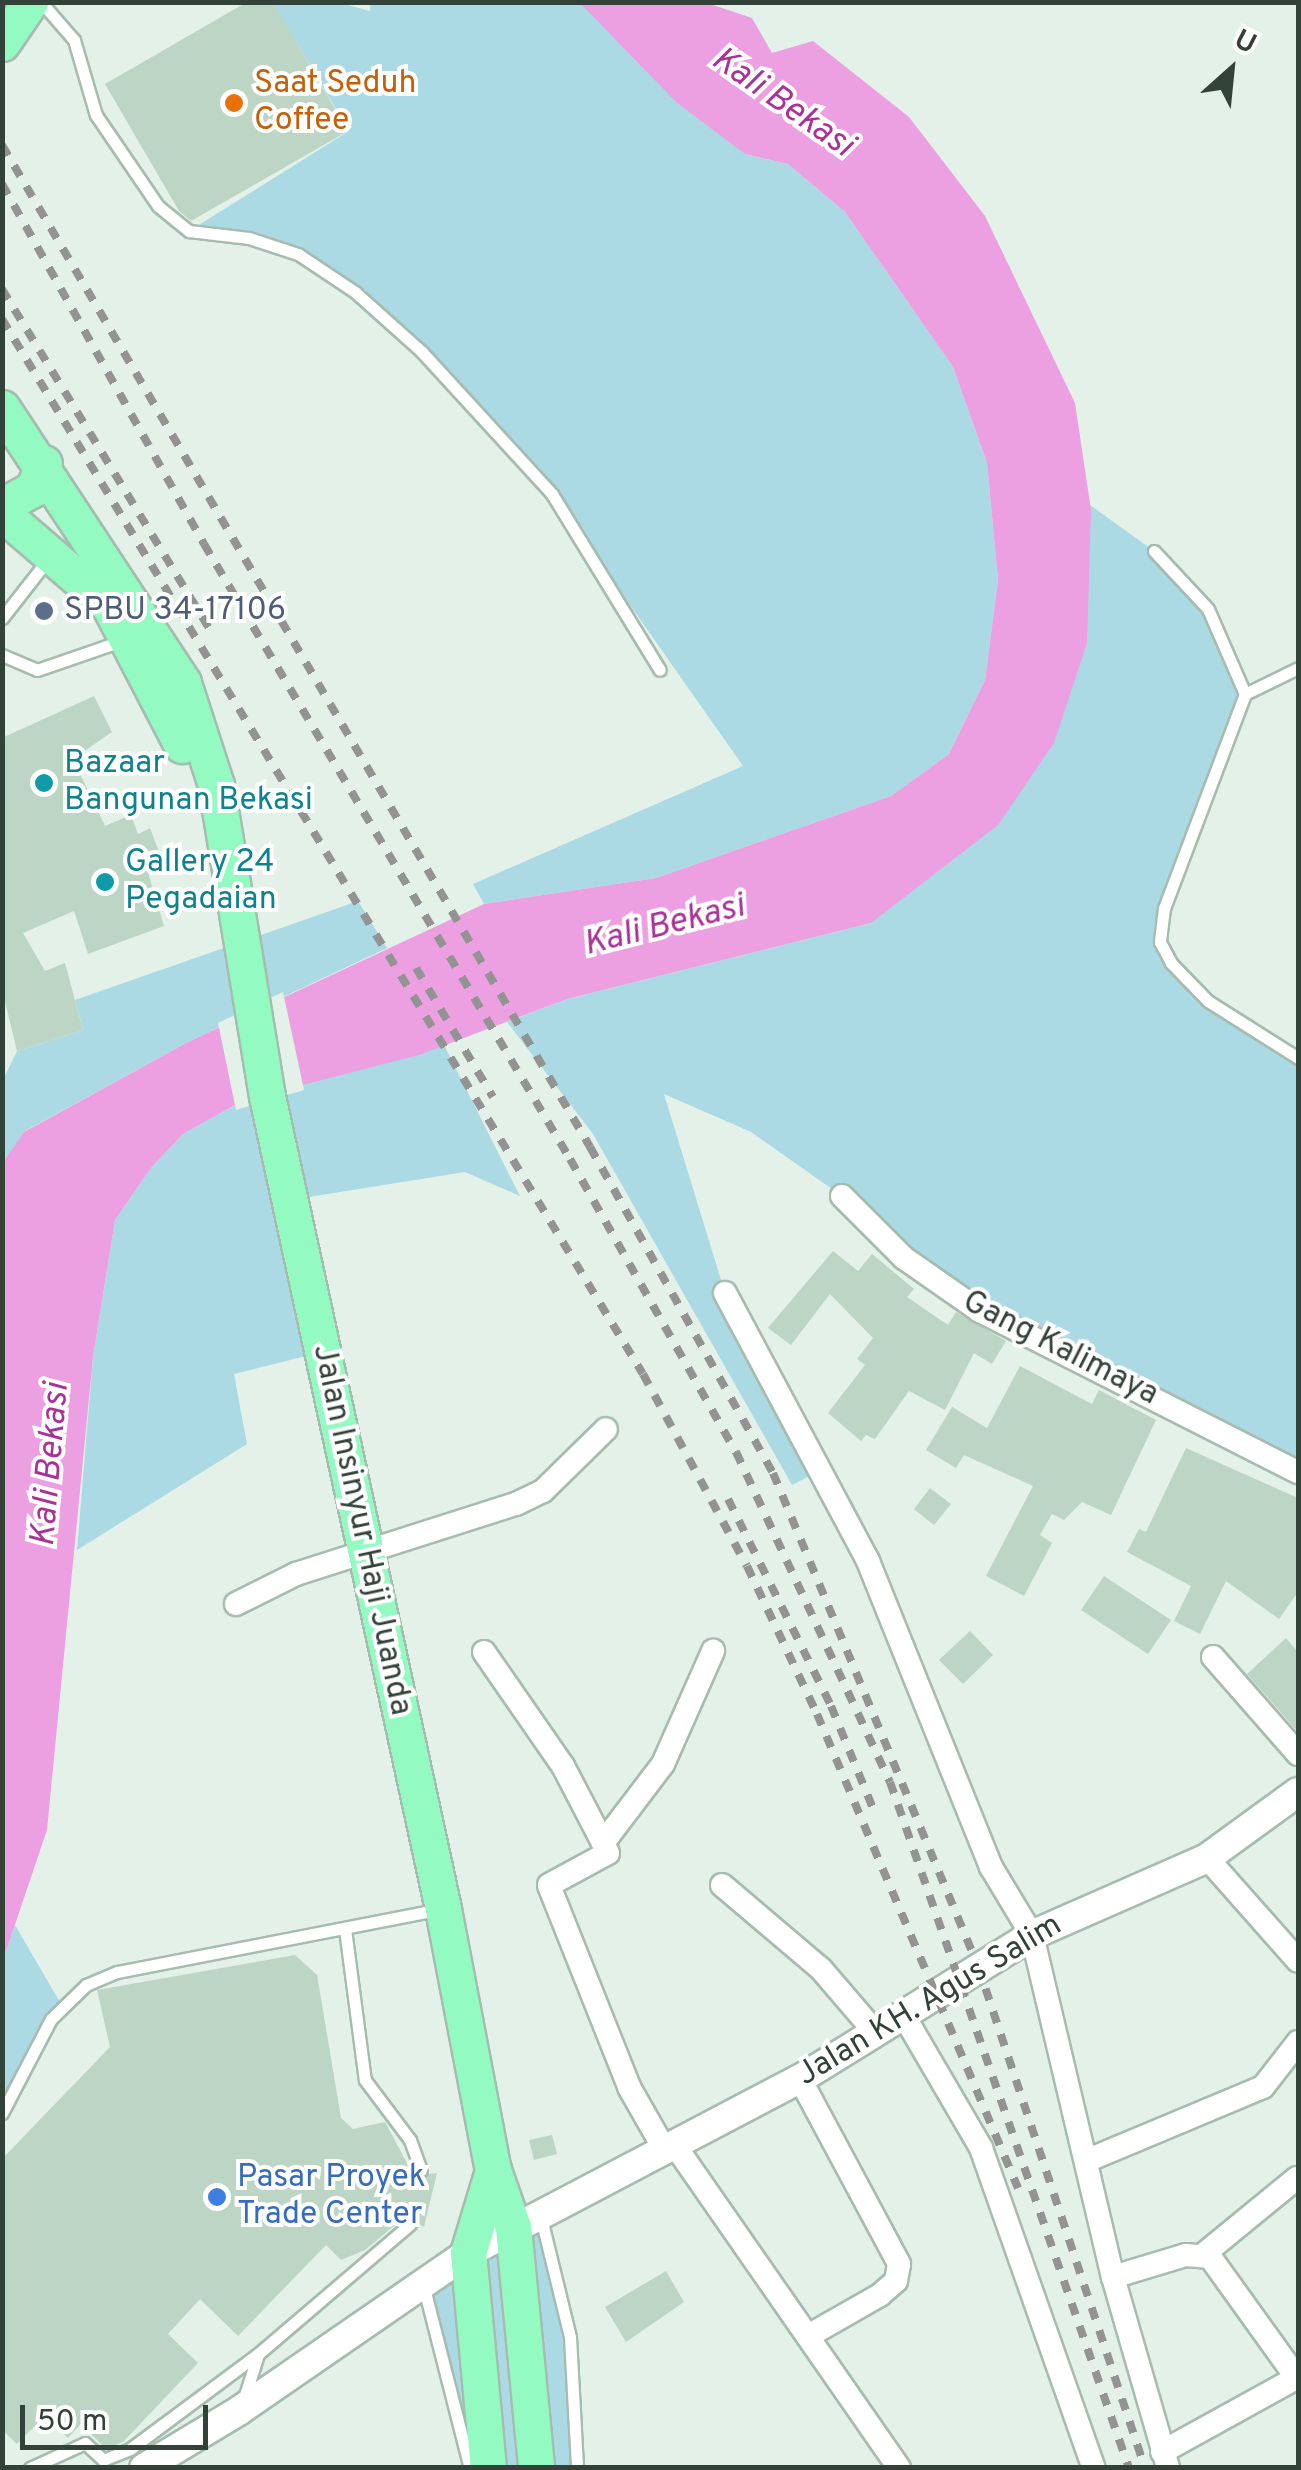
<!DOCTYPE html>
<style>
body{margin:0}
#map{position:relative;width:1301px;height:2470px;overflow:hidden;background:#e3f1e9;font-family:Overpass,sans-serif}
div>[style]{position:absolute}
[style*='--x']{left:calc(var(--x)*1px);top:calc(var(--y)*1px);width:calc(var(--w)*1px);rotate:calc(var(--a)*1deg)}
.green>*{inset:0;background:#acdae4}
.water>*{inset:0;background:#eca0e1}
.pier>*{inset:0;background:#e3f1e9}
.building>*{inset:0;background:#bcd5c4}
.roads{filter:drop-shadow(2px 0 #a6bcaf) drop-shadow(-2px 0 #a6bcaf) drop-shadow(0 2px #a6bcaf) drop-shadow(0 -2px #a6bcaf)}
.service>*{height:11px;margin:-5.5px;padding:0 5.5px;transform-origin:5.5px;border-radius:5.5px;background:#fff}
.minor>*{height:22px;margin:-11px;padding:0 11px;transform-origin:11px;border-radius:11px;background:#fff}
.tertiary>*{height:28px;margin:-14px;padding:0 14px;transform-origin:14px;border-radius:14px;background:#fff}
.primary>*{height:35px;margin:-17.5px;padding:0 17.5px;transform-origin:17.5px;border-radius:17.5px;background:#93fac1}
.rail>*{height:8px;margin-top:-4px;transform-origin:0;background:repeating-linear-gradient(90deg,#939393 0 12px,transparent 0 24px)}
.dots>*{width:28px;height:28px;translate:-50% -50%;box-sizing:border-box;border:5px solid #fff;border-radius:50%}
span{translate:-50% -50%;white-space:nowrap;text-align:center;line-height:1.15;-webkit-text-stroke:8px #fff;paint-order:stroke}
.food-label{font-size:32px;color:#c56008}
.left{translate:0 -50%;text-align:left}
.service-label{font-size:32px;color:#4e5e75}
.culture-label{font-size:32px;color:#0d838f}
.street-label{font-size:32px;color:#334239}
.shop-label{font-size:32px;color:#366cbe}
.water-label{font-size:35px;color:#a93296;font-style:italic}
.frame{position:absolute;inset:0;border:5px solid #334239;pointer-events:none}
.north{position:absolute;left:1181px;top:20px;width:100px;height:100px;-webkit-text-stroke:8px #fff;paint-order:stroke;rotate:27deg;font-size:28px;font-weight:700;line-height:40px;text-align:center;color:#334239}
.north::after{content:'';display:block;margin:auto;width:35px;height:45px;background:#334239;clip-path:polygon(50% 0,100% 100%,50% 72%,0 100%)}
.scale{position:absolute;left:20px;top:2405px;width:188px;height:45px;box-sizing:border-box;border:5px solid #334239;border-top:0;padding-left:12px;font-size:30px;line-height:35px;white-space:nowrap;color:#334239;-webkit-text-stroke:8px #fff;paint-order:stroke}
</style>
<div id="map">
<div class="green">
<i style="clip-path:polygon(370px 2px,580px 3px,745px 154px,788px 164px,845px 212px,953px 367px,987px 463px,998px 580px,985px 680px,949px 754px,891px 796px,656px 878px,484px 904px,473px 884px,743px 766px,552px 494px,492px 423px,355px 292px,270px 243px,189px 231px,349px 131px,273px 3px,340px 3px,370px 11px)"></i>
<i style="clip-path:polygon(1090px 505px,1154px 551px,1208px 609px,1245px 694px,1160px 933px,1189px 984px,1298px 1058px,1298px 1472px,979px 1311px,842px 1196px,751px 1132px,664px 1094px,725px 1293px,823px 1469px,792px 1485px,593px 1134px,507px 1022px,567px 999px,871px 923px)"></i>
<i style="clip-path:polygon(358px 901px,387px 948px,188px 1042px,25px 1131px,3px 1164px,3px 1080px,17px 1051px,83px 1030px,75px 1000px)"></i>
<i style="clip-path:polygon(444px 1045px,520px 1196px,465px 1172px,290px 1200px,322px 1352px,234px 1374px,247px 1444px,77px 1550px,93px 1357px,115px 1220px,151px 1168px,183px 1134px,244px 1100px)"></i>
<i style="clip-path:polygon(15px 1925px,61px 2004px,3px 2113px,3px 1960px)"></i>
<i style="clip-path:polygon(540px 2213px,570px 2337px,577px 2467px,470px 2467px,422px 2281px)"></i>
</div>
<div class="water">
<i style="clip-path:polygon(580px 3px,707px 3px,752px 18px,772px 53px,813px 41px,909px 117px,985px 216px,1075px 403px,1091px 510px,1087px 643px,1054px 743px,998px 825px,871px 923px,567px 999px,419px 1055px,244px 1100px,183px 1134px,151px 1168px,115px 1220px,93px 1357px,47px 1830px,3px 1960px,2px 1164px,24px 1132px,188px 1042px,484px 904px,656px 878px,891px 796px,949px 754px,985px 680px,998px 580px,987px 463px,953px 367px,845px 212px,788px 164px,745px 154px,676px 102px)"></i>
</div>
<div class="pier">
<i style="clip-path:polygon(283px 992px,304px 1090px,236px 1110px,218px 1023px)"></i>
</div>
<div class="building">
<i style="clip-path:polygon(247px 2px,273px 2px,348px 131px,191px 221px,179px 211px,105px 84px)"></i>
<i style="clip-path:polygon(94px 696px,112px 732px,73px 759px,105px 826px,131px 815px,138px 834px,150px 828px,162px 860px,146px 866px,164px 926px,88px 954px,74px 911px,23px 933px,45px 971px,65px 963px,83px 1030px,17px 1051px,2px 989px,2px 738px)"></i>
<i style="clip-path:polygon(833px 1251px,858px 1271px,872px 1254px,914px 1289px,907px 1297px,948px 1325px,956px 1312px,1006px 1341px,992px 1364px,974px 1353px,945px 1410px,909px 1391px,875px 1439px,866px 1435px,861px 1441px,828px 1413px,865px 1365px,857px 1359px,873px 1338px,830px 1294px,791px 1345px,768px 1328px)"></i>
<i style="clip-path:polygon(1020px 1366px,1092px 1404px,1099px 1390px,1156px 1420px,1111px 1515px,1082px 1502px,1064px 1520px,1052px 1514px,1040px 1535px,1052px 1543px,1024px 1596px,986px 1576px,1033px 1486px,964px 1455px,956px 1468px,926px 1450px,952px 1407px,987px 1428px)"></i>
<i style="clip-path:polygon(1186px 1448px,1298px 1498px,1298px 1592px,1279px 1619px,1226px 1581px,1200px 1634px,1174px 1621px,1191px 1586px,1127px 1552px,1139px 1529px,1146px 1532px)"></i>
<i style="clip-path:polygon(930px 1488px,951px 1504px,934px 1525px,914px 1509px)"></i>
<i style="clip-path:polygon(1104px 1576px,1171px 1620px,1148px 1654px,1081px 1610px)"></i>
<i style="clip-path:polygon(970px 1631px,993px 1655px,963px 1684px,939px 1660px)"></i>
<i style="clip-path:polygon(1286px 1638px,1298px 1652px,1298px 1732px,1247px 1674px)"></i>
<i style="clip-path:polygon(295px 1955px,317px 1975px,341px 2118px,353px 2129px,385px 2122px,414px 2176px,437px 2173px,424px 2227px,407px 2215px,365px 2250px,341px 2260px,326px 2245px,238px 2336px,200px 2299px,168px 2334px,198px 2363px,123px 2442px,106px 2449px,81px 2424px,68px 2438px,45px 2416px,17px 2444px,2px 2430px,2px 2159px,110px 2047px,97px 1990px)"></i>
<i style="clip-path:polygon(552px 2135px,557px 2154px,534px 2160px,529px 2140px)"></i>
<i style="clip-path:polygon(666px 2271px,684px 2302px,626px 2342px,605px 2307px)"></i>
</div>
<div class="roads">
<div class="service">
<i style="--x:41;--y:2;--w:50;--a:49"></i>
<i style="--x:74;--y:40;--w:78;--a:73.7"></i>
<i style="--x:96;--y:115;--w:110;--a:55.7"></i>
<i style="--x:158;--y:206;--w:40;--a:39"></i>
<i style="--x:189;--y:231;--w:60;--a:6.7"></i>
<i style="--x:249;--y:238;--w:52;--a:18.1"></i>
<i style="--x:298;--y:254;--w:69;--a:33.7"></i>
<i style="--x:355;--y:292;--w:90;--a:41.8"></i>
<i style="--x:422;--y:352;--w:193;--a:47.5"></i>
<i style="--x:552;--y:494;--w:206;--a:58.5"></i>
<i style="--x:1154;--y:551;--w:79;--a:47"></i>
<i style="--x:1208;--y:609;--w:93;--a:66.5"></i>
<i style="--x:1245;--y:694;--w:229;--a:110.7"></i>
<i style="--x:1164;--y:908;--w:34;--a:97"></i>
<i style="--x:1160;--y:942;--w:24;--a:62"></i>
<i style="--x:1171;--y:963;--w:53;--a:45.8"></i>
<i style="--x:1208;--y:1001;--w:107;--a:32.3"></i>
<i style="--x:2;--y:618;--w:76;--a:-51.9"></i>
<i style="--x:2;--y:655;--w:38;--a:23"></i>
<i style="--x:37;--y:670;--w:89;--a:-19"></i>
<i style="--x:1245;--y:694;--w:59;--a:-26.1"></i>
<i style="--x:345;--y:1929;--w:152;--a:82.5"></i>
<i style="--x:365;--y:2080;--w:75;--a:53.1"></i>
<i style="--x:410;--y:2140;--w:32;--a:70"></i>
<i style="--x:2;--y:2113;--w:106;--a:-62.5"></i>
<i style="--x:51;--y:2019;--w:49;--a:-44.2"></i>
<i style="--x:86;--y:1985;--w:34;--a:-23"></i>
<i style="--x:117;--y:1972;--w:326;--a:-11"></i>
<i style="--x:541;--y:2218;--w:122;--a:76.3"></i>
<i style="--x:570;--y:2337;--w:131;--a:86.9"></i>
<i style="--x:424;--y:2288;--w:186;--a:75.7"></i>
<i style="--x:243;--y:2402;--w:50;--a:-72.6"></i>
<i style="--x:30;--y:2468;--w:60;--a:-24.4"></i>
<i style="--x:85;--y:2443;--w:25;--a:43"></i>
<i style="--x:103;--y:2460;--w:29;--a:-22"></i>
<i style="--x:130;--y:2449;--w:159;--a:-36.6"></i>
<i style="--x:258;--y:2354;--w:200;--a:-40.5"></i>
</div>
<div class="minor">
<i style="--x:842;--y:1196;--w:88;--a:45"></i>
<i style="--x:904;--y:1258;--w:93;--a:34.9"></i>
<i style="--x:980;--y:1311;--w:356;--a:26.9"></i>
<i style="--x:725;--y:1293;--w:304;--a:61.9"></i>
<i style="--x:868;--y:1561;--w:330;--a:68.1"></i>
<i style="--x:991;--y:1867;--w:79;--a:58.9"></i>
<i style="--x:1032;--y:1935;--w:351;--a:76.7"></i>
<i style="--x:1113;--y:2277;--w:199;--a:73.9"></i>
<i style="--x:236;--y:1604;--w:67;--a:-26.6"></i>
<i style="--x:296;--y:1574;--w:231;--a:-17.7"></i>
<i style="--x:516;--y:1504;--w:30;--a:-26"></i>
<i style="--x:543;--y:1491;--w:88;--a:-44.5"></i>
<i style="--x:484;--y:1652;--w:139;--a:55.3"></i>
<i style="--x:563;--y:1766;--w:87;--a:62.5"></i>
<i style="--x:1213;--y:1657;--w:129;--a:48.8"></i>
<i style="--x:1207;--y:1858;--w:137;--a:48.5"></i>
<i style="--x:722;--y:1885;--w:130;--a:40.3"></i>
<i style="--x:821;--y:1969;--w:83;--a:49.4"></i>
<i style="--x:904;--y:2016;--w:153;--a:59.7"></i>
<i style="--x:981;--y:2148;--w:339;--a:70.6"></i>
<i style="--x:800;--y:2079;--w:210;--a:61.8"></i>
<i style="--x:899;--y:2264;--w:17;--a:100"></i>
<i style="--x:896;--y:2281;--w:21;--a:139"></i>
<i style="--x:880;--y:2295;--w:83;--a:150.3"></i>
<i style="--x:676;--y:2147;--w:391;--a:55.2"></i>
<i style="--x:666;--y:2152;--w:73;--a:-119.7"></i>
<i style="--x:630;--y:2089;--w:219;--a:-111.7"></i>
<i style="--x:549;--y:1885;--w:67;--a:-28.5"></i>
<i style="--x:608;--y:1853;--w:11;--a:-117"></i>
<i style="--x:603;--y:1843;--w:99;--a:-52.8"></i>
<i style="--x:663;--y:1764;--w:124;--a:-66.1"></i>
<i style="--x:1086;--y:2161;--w:192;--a:-22.7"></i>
<i style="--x:1263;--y:2087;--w:57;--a:-52.1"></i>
<i style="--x:1204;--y:2254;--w:120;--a:-39.3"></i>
<i style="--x:1113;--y:2277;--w:76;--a:-16.8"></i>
<i style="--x:1186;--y:2255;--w:24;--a:5"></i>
<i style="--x:1210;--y:2257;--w:149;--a:54.3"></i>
<i style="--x:1162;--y:2452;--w:155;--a:-28.9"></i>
</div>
<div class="tertiary">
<i style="--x:144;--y:2468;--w:112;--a:-31.1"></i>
<i style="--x:240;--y:2410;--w:277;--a:-34.6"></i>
<i style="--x:468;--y:2253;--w:375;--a:-27.7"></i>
<i style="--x:800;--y:2079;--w:273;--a:-31.8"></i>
<i style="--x:1032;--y:1935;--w:191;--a:-23.7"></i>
<i style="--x:1207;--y:1858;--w:112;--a:-36"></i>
</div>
<div class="primary">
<i style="--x:2;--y:43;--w:50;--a:-55.7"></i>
<i style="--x:2;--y:408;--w:329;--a:56.6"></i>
<i style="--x:183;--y:683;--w:107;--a:72.1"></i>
<i style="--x:216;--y:785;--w:315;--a:80.7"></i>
<i style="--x:267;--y:1096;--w:832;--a:77.78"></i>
<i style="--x:443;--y:1909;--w:266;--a:79.2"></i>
<i style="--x:493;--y:2170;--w:60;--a:70.7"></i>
<i style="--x:513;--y:2227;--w:242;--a:84.5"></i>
<i style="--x:2;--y:506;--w:35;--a:-29"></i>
<i style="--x:33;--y:489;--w:28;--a:-67"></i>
<i style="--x:2;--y:513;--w:141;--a:40.7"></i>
<i style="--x:109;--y:605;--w:158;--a:62.5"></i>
<i style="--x:488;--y:2468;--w:216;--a:-95.3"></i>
<i style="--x:468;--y:2253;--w:87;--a:-73.2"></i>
</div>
</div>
<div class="rail">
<i style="--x:2;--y:145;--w:1162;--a:59.59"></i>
<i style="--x:590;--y:1147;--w:374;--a:60.7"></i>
<i style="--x:773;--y:1473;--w:534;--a:67.42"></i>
<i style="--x:978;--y:1966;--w:529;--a:71.6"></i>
<i style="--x:2;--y:184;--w:413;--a:60.7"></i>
<i style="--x:204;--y:544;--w:716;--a:59.24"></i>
<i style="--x:570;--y:1159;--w:337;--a:60.5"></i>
<i style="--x:736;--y:1452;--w:364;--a:65"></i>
<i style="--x:890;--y:1782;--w:726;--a:70.79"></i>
<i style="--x:2;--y:289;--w:401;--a:58.6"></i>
<i style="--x:2;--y:319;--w:1234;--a:58.72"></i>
<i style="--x:643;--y:1374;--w:218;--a:61.6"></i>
<i style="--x:747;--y:1566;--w:164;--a:64.7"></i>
<i style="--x:817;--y:1714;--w:515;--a:67.02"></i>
<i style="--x:416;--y:968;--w:150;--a:59.2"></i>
<i style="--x:728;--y:1499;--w:231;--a:63.5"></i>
<i style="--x:831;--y:1706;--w:113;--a:67.7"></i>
</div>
<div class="dots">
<i style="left:234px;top:103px;background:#e8710a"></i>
<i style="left:44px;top:611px;background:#5c6f8a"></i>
<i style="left:44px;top:783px;background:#0f9aa8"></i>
<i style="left:105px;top:882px;background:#0f9aa8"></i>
<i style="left:217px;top:2197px;background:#3f7fe0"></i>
</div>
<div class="food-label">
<span class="left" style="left:254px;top:103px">Saat Seduh<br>Coffee</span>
</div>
<div class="service-label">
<span class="left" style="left:64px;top:611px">SPBU 34-17106</span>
</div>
<div class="culture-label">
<span class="left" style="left:64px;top:783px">Bazaar<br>Bangunan Bekasi</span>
<span class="left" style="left:125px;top:882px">Gallery 24<br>Pegadaian</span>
</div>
<div class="street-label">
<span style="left:1060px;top:1349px;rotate:27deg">Gang Kalimaya</span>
<span style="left:361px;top:1530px;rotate:78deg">Jalan Insinyur Haji Juanda</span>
<span style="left:930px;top:2001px;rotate:-31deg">Jalan KH. Agus Salim</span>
</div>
<div class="shop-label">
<span class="left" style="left:237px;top:2197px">Pasar Proyek<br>Trade Center</span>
</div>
<div class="water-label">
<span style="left:782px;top:103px;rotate:35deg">Kali Bekasi</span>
<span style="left:664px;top:926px;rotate:-14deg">Kali Bekasi</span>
<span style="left:51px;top:1465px;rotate:-85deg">Kali Bekasi</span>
</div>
<div class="frame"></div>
<div class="north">U</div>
<div class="scale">50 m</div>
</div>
